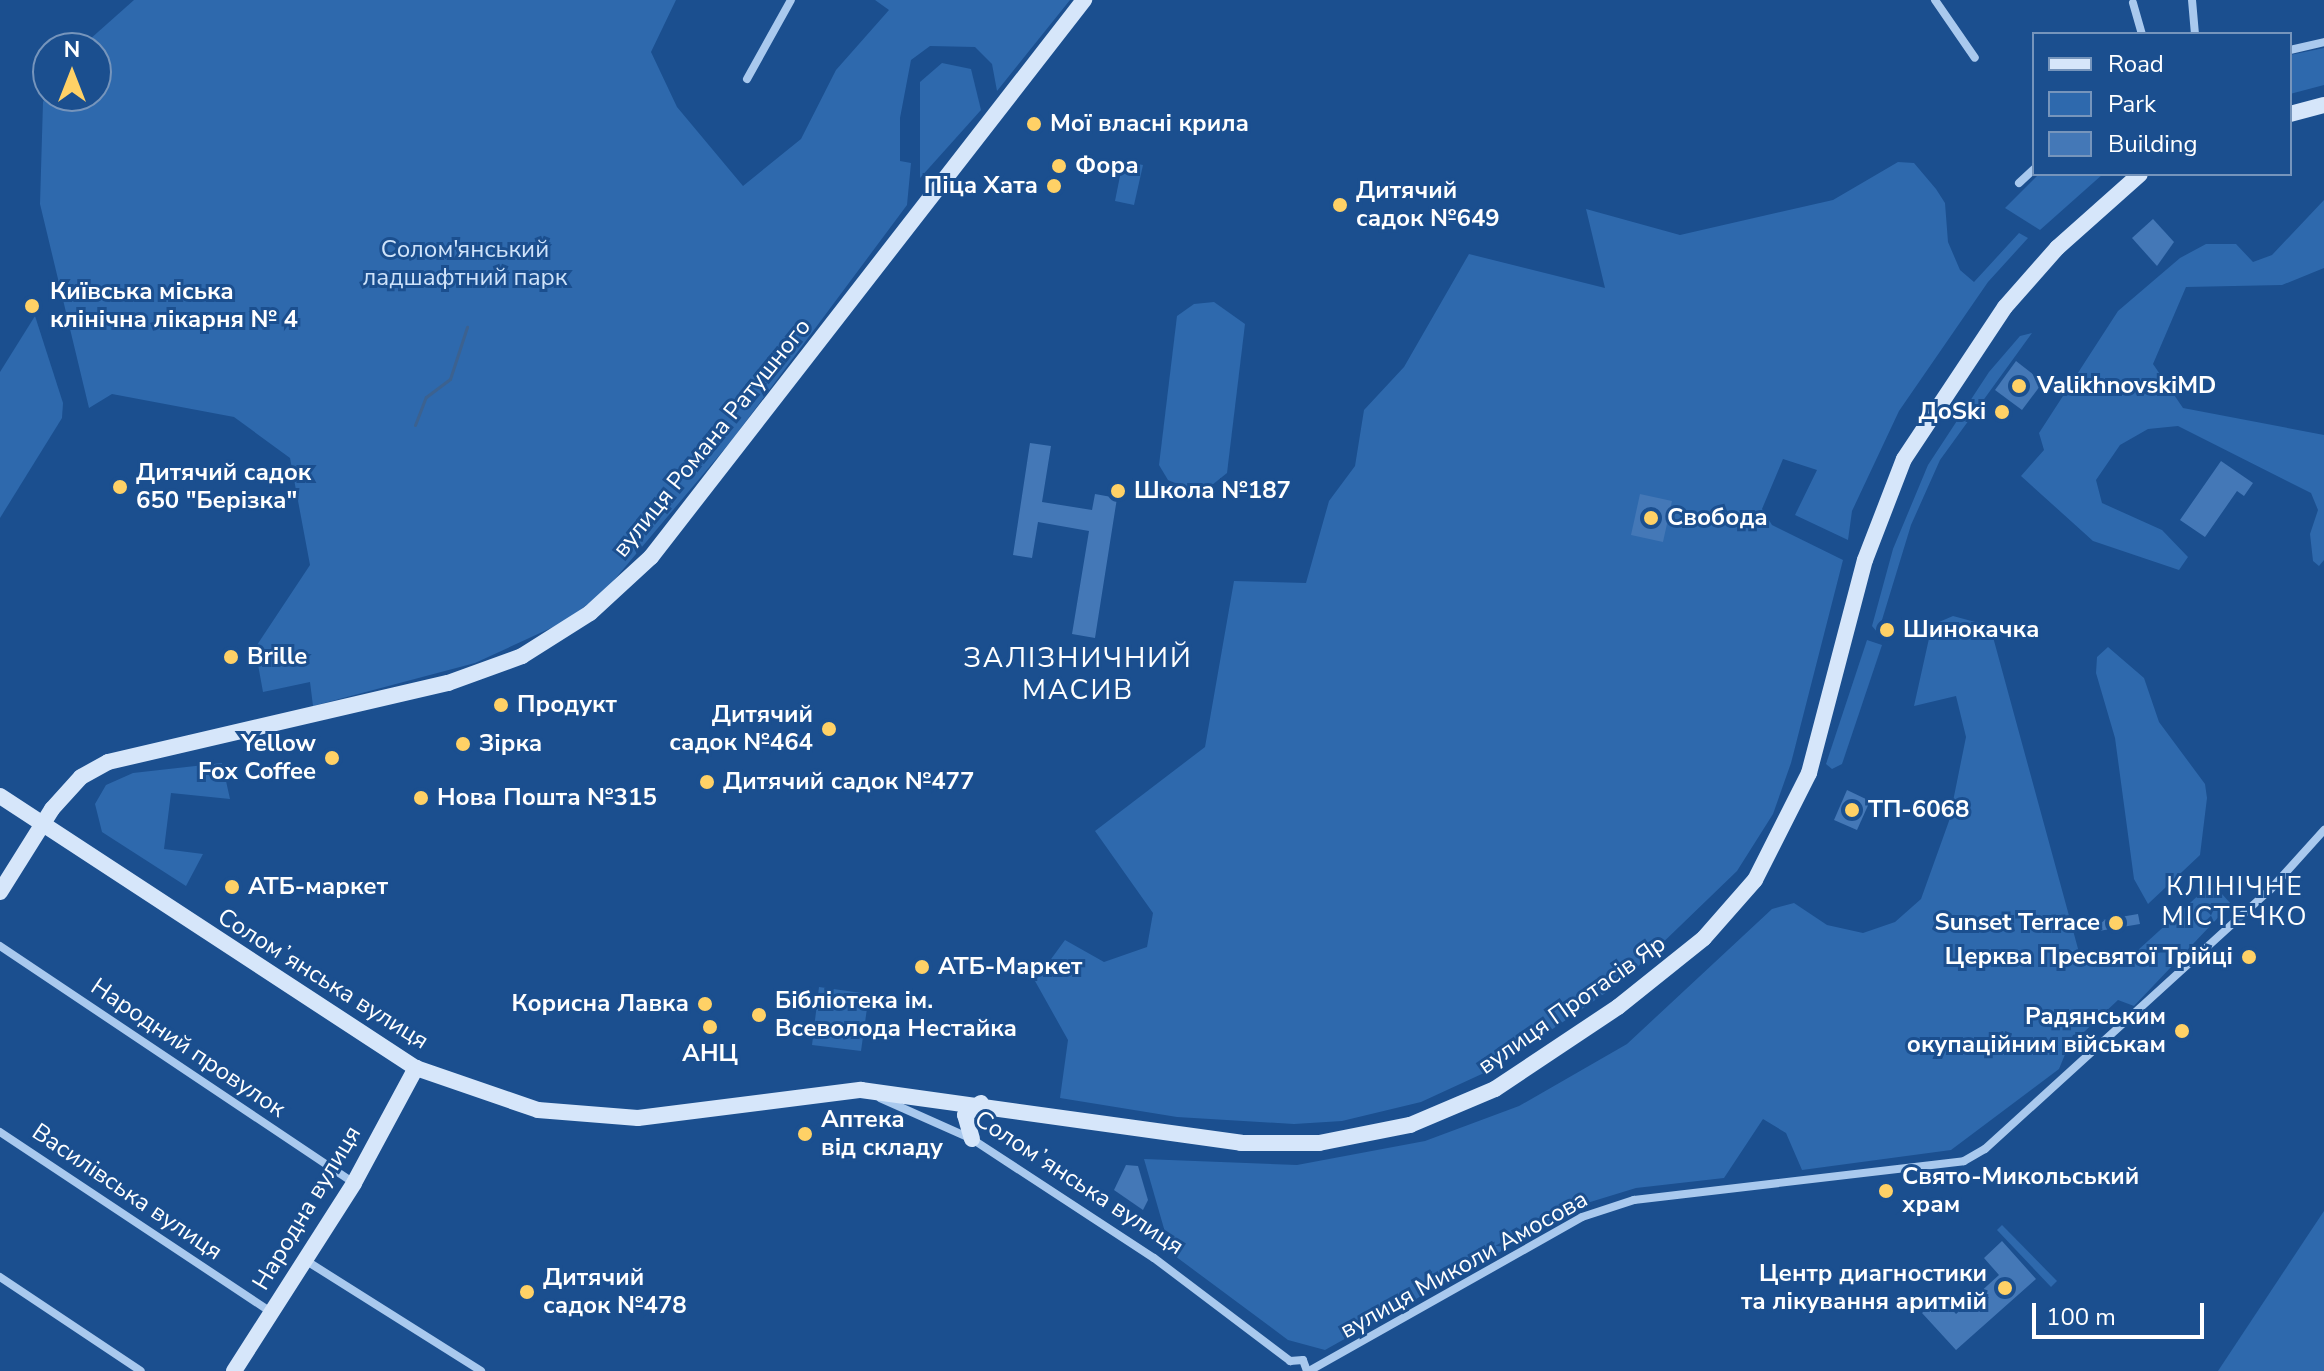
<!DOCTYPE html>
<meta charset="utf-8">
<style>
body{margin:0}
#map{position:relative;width:2324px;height:1371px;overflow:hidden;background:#1b4f8f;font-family:"Nunito Sans",sans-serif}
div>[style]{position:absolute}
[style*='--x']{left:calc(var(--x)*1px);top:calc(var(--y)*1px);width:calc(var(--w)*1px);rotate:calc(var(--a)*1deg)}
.green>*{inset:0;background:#2e69ad}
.stream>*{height:3px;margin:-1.5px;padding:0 1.5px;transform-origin:1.5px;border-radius:1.5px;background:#3c6290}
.building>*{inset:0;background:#4478b7}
.street>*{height:8px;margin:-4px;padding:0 4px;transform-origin:4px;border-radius:4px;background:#a9c9ee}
.secondary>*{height:16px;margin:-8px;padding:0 8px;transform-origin:8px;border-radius:8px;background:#d6e6fa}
.dots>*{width:22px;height:22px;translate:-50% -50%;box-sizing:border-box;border:4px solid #1b4f8f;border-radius:50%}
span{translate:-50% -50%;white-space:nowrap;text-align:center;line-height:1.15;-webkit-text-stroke:6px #1b4f8f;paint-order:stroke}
.poi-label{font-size:24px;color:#fff;font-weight:700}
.left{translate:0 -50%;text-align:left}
.right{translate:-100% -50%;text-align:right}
.park-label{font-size:24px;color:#cfe3fa}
.street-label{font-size:24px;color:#fff}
.neighbourhood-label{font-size:26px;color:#fff;letter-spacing:2px}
.quarter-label{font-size:28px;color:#fff;letter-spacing:2px}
.legend{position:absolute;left:2032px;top:32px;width:260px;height:144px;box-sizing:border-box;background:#1b4f8f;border:2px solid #7695bc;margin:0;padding:10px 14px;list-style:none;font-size:24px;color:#fff}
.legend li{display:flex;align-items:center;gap:16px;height:40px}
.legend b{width:40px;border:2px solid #7695bc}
.north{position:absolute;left:32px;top:32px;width:80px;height:80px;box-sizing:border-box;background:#1b4f8f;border:2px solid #7695bc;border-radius:50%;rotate:0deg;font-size:22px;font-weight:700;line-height:32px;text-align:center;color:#fff}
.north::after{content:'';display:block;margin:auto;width:28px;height:36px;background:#ffd166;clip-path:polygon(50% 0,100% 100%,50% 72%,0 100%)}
.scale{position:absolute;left:2032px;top:1303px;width:172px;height:36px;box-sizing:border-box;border:4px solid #fff;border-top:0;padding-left:10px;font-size:24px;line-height:28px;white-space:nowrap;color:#fff;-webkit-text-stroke:6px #1b4f8f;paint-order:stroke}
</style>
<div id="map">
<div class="green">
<i style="clip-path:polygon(134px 0,676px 0,651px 52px,677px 107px,743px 186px,801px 139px,836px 70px,889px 10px,875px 0,1070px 0,997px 91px,992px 64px,975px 47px,930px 46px,911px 60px,900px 118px,900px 161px,911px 163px,907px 205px,732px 440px,604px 592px,564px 622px,475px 663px,313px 706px,310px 682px,263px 692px,255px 648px,310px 565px,290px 458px,234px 417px,112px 394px,89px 408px,40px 204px,43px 102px,48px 94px,96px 96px,96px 48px,80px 48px)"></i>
<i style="clip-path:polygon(2324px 48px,2324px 85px,2290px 94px,2290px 55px)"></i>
<i style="clip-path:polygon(942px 63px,971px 69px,981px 110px,920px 178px,920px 82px)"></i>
<i style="clip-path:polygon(1123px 161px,1143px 165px,1134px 205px,1115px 201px)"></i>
<i style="clip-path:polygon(1898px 162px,1914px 163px,1936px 189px,1945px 203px,1948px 242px,1960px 270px,1974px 282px,2019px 233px,2028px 238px,1988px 282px,1899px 411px,1852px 511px,1848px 540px,1795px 515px,1817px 470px,1783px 459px,1762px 509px,1772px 525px,1843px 560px,1791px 763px,1773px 814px,1737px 871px,1623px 981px,1497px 1067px,1421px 1102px,1342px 1121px,1294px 1124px,1177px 1117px,1060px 1098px,1068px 1040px,1035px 981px,1065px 940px,1104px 962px,1147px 947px,1153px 913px,1095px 831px,1205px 747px,1234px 581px,1306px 583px,1329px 501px,1355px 466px,1364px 410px,1404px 367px,1469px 254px,1605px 288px,1586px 209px,1680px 235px,1833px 200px)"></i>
<i style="clip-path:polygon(2039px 174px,2103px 174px,2040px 230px,2005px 208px)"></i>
<i style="clip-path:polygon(2324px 200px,2324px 268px,2282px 285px,2186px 287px,2153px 364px,2183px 408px,2324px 435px,2324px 560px,2319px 566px,2313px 561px,2310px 534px,2318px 510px,2311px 493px,2178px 426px,2148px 429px,2120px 445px,2096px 480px,2102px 503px,2162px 530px,2188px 557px,2179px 570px,2093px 541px,2021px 476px,2044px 450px,2039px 433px,2118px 311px,2180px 258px,2206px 244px,2236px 244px,2253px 262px,2272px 255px)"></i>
<i style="clip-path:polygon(1214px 302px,1245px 324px,1227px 473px,1212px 485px,1190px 489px,1168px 480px,1159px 465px,1177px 316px,1194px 304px)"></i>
<i style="clip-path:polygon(35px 316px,63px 403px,62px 418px,0 518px,0 372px)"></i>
<i style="clip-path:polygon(2032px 333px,1940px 460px,1911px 525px,1878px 633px,1872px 626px,1893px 549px,1928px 465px,1989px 372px,2020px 336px)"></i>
<i style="clip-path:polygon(1953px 616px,1990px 626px,2080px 956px,2088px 964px,2127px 960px,2212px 883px,2231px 904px,2134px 1006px,2118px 1000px,2084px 1032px,2073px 1035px,2059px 1069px,1951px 1150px,1802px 1170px,1786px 1133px,1763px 1119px,1724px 1178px,1636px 1188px,1587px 1203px,1325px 1350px,1288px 1340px,1171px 1253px,1144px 1159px,1297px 1165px,1425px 1141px,1519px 1106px,1627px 1044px,1772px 909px,1794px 903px,1827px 925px,1863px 933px,1895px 922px,1921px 899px,1949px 821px,1966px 737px,1956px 696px,1914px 706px,1932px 625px)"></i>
<i style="clip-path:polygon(1867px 640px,1882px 645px,1842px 764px,1832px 769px,1826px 764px)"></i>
<i style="clip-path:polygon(2108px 647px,2144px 678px,2159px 722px,2205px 784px,2207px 798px,2200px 855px,2148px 904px,2134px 879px,2115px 738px,2096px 673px,2097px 657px)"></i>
<i style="clip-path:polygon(222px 763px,230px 799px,171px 793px,164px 849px,203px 854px,186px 886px,102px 832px,95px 804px,106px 785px,133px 773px)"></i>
<i style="clip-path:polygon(819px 987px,869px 994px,861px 1051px,812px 1045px)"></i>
<i style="clip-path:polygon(2324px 1211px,2324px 1371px,2218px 1371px,2306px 1238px)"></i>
<i style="clip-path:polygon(2002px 1225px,2057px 1281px,2051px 1287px,1997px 1230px)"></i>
</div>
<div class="stream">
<i style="--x:415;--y:425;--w:30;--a:-69"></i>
<i style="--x:426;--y:397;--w:30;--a:-37"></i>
<i style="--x:450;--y:379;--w:55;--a:-71.9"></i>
</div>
<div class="building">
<i style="clip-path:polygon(2153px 219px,2174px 242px,2157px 266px,2132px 238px)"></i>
<i style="clip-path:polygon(2016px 361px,2043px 382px,2022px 410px,1995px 390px)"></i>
<i style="clip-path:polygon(1030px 443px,1051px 446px,1042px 502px,1092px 510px,1095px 494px,1117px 498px,1095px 638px,1072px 634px,1089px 531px,1038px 522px,1032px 558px,1013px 555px)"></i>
<i style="clip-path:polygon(2221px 461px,2253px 483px,2244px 496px,2237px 491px,2205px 537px,2180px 520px)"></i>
<i style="clip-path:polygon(1640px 494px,1672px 501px,1663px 542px,1631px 535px)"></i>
<i style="clip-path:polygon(1847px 790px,1870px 801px,1857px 830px,1834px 820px)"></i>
<i style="clip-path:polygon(2138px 914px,2140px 924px,2093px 932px,2091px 922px)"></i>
<i style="clip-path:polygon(1126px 1165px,1138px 1166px,1148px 1200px,1143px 1210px,1114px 1190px)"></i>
<i style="clip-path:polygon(2002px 1241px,2036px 1279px,1956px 1350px,1922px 1313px,1941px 1297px,1956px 1314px,1999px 1275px,1984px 1258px)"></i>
</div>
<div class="street">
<i style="--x:1935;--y:0;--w:70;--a:55.4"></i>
<i style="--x:2192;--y:0;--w:34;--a:85"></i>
<i style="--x:2133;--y:3;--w:32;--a:74"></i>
<i style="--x:2290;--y:50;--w:35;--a:-13"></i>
<i style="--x:747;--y:79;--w:90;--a:-60.9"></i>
<i style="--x:2019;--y:183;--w:21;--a:-43"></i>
<i style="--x:0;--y:946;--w:426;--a:33.8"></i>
<i style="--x:880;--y:1098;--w:101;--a:24"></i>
<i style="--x:972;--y:1139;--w:217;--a:33.2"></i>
<i style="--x:1154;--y:1258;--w:171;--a:37.1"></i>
<i style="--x:0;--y:1132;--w:325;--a:33.6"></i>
<i style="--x:305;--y:1260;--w:208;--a:32.2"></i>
<i style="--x:0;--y:1277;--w:169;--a:33.7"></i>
<i style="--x:1290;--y:1361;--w:13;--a:-4"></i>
<i style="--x:1303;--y:1360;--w:12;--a:70"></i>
<i style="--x:1309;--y:1371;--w:313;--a:-29.4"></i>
<i style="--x:1582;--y:1217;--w:55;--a:-18.1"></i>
<i style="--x:1634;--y:1200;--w:332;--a:-6.7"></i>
<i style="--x:1964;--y:1161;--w:24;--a:-30"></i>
<i style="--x:1985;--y:1149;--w:385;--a:-42.3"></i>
<i style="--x:2270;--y:890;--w:81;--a:-48"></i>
</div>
<div class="secondary">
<i style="--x:2290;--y:114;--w:35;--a:-15"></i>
<i style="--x:0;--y:796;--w:497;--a:33.2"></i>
<i style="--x:416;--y:1068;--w:129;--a:19"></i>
<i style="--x:538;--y:1110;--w:100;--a:4.6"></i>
<i style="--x:638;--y:1118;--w:225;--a:-7.2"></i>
<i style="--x:861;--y:1090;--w:384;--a:7.9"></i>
<i style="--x:1241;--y:1143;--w:78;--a:0"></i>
<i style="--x:1319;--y:1143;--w:93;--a:-11.2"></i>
<i style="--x:1410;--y:1125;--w:92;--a:-23"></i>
<i style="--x:1495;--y:1089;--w:148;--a:-33.7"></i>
<i style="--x:1618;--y:1007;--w:110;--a:-38.7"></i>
<i style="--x:1704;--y:938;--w:77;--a:-48.7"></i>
<i style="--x:1755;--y:880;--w:120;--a:-63.2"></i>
<i style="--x:1809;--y:773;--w:220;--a:-75.3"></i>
<i style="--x:1865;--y:560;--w:108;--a:-68.9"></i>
<i style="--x:1904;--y:459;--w:182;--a:-56.4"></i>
<i style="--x:2005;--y:307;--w:79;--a:-48.6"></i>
<i style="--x:2057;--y:248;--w:111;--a:-41.7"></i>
<i style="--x:0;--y:892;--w:98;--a:-57.9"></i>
<i style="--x:52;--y:809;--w:43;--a:-47.8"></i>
<i style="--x:81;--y:777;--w:31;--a:-29"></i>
<i style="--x:108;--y:762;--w:349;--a:-13.1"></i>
<i style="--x:448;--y:683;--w:79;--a:-20"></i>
<i style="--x:522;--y:656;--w:80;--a:-32.3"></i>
<i style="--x:590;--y:613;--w:83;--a:-42.6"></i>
<i style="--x:651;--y:557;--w:706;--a:-52.14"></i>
<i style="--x:972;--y:1139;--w:25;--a:-106"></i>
<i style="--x:965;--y:1115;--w:20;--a:-37"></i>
<i style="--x:234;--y:1371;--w:223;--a:-57.4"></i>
<i style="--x:354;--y:1183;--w:131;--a:-61.7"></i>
</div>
<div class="dots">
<i style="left:1034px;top:124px;background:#ffd166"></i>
<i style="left:1059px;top:166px;background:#ffd166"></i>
<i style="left:1054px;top:186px;background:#ffd166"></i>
<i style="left:1340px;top:205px;background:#ffd166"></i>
<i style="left:32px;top:306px;background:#ffd166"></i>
<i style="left:2019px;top:386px;background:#ffd166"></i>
<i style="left:2002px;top:412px;background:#ffd166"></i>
<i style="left:120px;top:487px;background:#ffd166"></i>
<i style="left:1118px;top:491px;background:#ffd166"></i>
<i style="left:1651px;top:518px;background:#ffd166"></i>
<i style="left:1887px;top:630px;background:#ffd166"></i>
<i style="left:231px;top:657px;background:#ffd166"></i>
<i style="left:501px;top:705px;background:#ffd166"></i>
<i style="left:829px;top:729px;background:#ffd166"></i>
<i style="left:463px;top:744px;background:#ffd166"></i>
<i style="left:332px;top:758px;background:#ffd166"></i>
<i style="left:707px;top:782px;background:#ffd166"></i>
<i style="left:421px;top:798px;background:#ffd166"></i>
<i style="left:1852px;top:810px;background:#ffd166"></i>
<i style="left:232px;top:887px;background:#ffd166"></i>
<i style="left:2116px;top:923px;background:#ffd166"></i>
<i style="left:2249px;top:957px;background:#ffd166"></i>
<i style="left:922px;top:967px;background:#ffd166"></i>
<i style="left:705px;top:1004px;background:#ffd166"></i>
<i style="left:759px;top:1015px;background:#ffd166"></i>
<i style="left:710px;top:1027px;background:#ffd166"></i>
<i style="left:2182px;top:1031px;background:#ffd166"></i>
<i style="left:805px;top:1134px;background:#ffd166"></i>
<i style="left:1886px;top:1191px;background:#ffd166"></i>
<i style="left:2005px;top:1288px;background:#ffd166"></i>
<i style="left:527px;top:1292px;background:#ffd166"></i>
</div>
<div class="poi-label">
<span class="left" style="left:1050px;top:124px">Мої власні крила</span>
<span class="left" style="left:1075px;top:166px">Фора</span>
<span class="right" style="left:1038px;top:186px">Піца Хата</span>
<span class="left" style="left:1356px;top:205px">Дитячий<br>садок №649</span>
<span class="left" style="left:50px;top:306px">Київська міська<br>клінічна лікарня № 4</span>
<span class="left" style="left:2037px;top:386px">ValikhnovskiMD</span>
<span class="right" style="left:1986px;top:412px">ДоSki</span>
<span class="left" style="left:136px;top:487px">Дитячий садок<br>650 "Берізка"</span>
<span class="left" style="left:1134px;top:491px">Школа №187</span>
<span class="left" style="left:1667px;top:518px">Свобода</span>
<span class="left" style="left:1903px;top:630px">Шинокачка</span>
<span class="left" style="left:247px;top:657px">Brille</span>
<span class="left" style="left:517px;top:705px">Продукт</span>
<span class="right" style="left:813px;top:729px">Дитячий<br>садок №464</span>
<span class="right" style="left:316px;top:758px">Yellow<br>Fox Coffee</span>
<span class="left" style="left:479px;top:744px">Зірка</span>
<span class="left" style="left:723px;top:782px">Дитячий садок №477</span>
<span class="left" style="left:437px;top:798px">Нова Пошта №315</span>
<span class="left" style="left:1868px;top:810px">ТП-6068</span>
<span class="left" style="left:248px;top:887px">АТБ-маркет</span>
<span class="right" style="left:2100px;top:923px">Sunset Terrace</span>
<span class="right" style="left:2233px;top:957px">Церква Пресвятої Трійці</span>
<span class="left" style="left:938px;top:967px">АТБ-Маркет</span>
<span class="left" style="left:775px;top:1015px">Бібліотека ім.<br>Всеволода Нестайка</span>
<span class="right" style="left:689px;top:1004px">Корисна Лавка</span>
<span class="right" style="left:2166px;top:1031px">Радянським<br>окупаційним військам</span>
<span style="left:710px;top:1054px">АНЦ</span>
<span class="left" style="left:821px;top:1134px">Аптека<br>від складу</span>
<span class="left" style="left:1902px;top:1191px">Свято-Микольський<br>храм</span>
<span class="right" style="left:1987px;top:1288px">Центр диагностики<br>та лікування аритмій</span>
<span class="left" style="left:543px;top:1292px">Дитячий<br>садок №478</span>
</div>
<div class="park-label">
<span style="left:465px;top:264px">Солом'янський<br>ладшафтний парк</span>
</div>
<div class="street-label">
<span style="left:712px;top:438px;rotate:-51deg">вулиця Романа Ратушного</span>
<span style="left:323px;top:979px;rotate:32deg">Соломʼянська вулиця</span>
<span style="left:1572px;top:1005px;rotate:-35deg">вулиця Протасів Яр</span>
<span style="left:188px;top:1048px;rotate:34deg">Народний провулок</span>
<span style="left:1079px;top:1183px;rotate:33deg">Соломʼянська вулиця</span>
<span style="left:127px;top:1192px;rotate:34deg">Василівська вулиця</span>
<span style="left:307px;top:1208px;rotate:-59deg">Народна вулиця</span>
<span style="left:1464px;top:1265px;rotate:-29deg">вулиця Миколи Амосова</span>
</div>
<div class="neighbourhood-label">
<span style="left:2235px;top:902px">КЛІНІЧНЕ<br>МІСТЕЧКО</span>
</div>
<div class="quarter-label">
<span style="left:1078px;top:674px">ЗАЛІЗНИЧНИЙ<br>МАСИВ</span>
</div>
<ul class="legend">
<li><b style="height:10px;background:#d6e6fa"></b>Road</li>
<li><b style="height:22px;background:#2e69ad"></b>Park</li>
<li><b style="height:22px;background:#4478b7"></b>Building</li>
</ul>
<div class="north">N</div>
<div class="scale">100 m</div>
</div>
